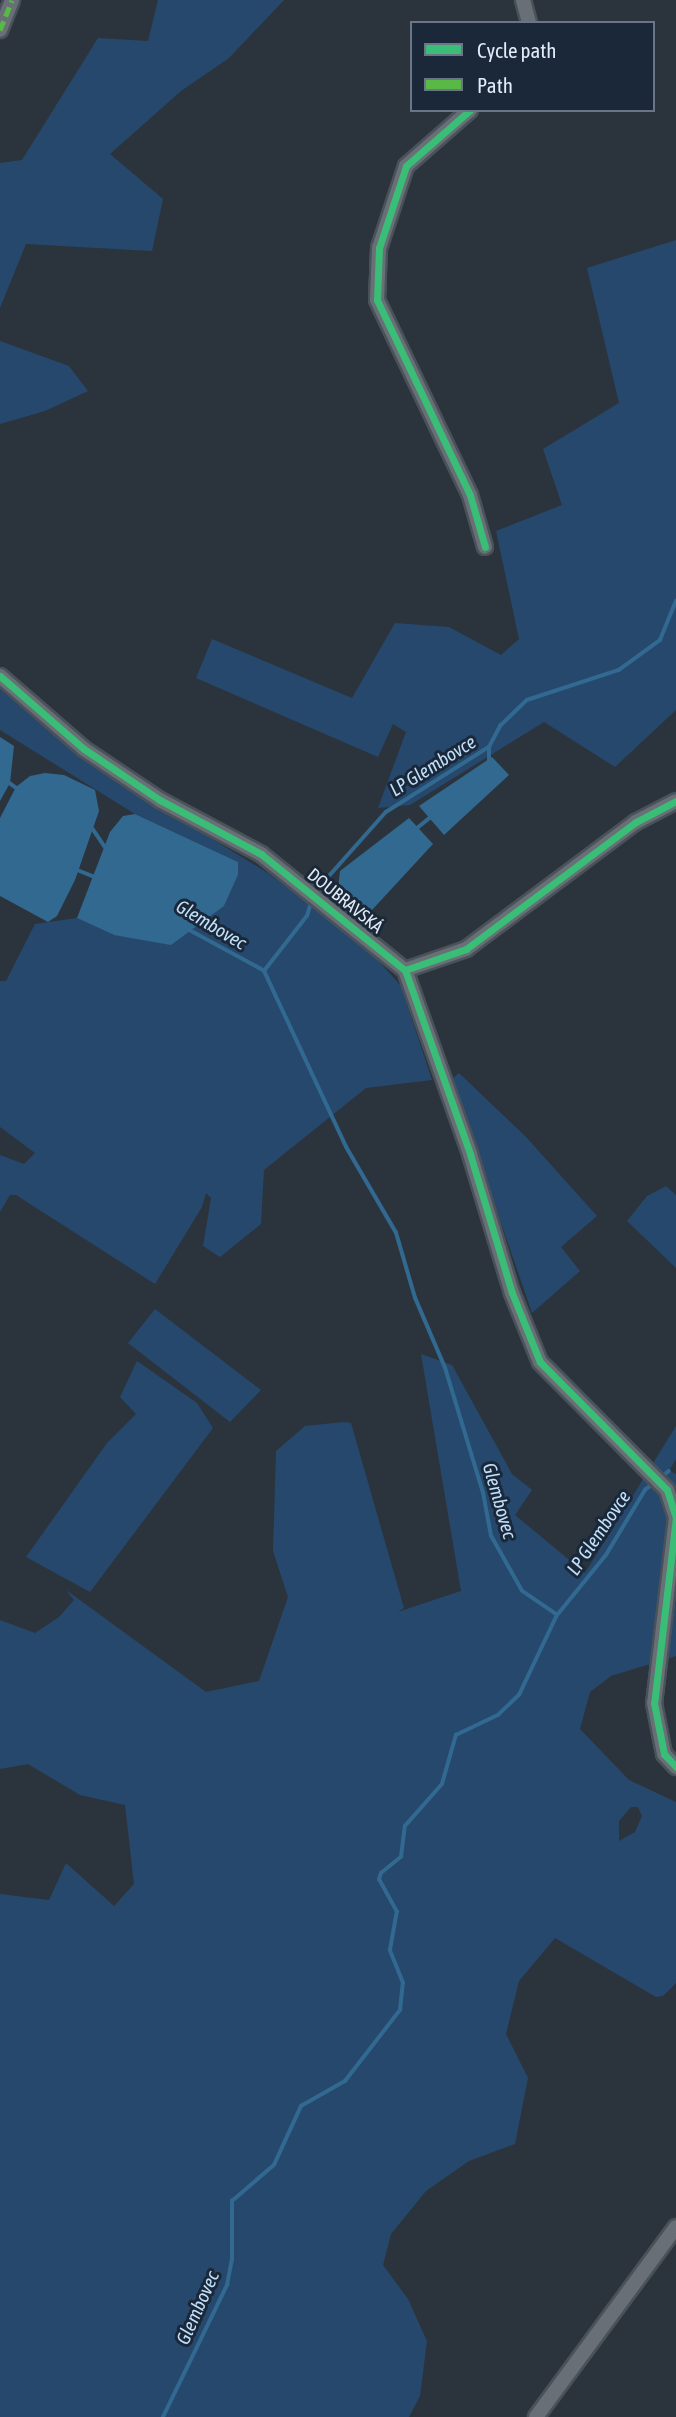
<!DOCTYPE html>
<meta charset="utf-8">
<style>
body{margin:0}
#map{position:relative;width:676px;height:2417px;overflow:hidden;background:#2b343d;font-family:"Asap Condensed",sans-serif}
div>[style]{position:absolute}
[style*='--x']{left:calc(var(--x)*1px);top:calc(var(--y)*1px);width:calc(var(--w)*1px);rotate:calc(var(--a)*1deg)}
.green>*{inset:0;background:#26486d}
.water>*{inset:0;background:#326990}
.stream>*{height:3.5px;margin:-1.75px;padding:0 1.75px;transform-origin:1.75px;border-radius:1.75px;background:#326990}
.roads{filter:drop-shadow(2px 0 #4a5259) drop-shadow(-2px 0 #4a5259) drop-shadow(0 2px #4a5259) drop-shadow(0 -2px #4a5259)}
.minor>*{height:14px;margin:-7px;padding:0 7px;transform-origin:7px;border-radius:7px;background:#696f76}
.quiet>*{height:5px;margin-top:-2.5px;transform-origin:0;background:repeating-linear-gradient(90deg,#58b947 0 10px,transparent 0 15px)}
.cycleway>*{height:7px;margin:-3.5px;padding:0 3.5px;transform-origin:3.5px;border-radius:3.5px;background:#3abd76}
span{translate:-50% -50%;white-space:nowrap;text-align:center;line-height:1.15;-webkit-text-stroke:6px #1a2839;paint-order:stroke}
.street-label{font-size:18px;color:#e2ecf7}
.water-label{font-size:19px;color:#c1e0fa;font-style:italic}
.legend{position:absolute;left:410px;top:21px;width:245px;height:91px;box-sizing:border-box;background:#1a2839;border:2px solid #6a7685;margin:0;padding:9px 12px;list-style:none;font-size:21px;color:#e2ecf7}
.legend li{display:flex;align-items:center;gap:14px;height:35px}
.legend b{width:35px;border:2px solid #6a7685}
</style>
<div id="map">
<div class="green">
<i style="clip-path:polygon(158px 0,284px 0,229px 58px,181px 91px,110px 154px,163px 199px,152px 251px,26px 244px,0 308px,0 163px,22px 160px,98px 38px,148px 41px)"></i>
<i style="clip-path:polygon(676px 240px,676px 710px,615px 767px,544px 722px,410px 805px,378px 808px,406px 732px,393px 724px,378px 757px,196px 678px,212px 639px,352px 698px,395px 623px,449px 627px,501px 655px,519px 639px,496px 531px,562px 505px,543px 449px,619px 403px,587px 268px)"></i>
<i style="clip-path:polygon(0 341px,69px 366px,88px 391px,45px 411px,0 424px)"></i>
<i style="clip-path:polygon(0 689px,83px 760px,268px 873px,368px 949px,401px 986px,432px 1080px,366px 1088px,264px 1170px,261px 1224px,220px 1257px,203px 1246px,211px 1198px,206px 1193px,202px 1207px,155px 1284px,16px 1195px,10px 1195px,0 1212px,0 1155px,24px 1164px,35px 1153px,0 1127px,0 981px,6px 981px,35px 924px,77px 918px,114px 935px,224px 906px,238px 875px,238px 862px,135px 814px,0 730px)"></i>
<i style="clip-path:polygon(459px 1073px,526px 1137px,597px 1216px,561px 1247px,580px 1271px,532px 1313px,454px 1086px,452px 1079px)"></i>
<i style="clip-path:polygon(666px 1186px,676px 1195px,676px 1268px,627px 1221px,647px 1196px)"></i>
<i style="clip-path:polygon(155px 1309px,261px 1390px,230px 1422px,128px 1343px)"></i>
<i style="clip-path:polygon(evenodd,421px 1354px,452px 1365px,512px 1474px,532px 1490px,515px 1515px,585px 1573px,676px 1426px,676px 1459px,669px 1471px,676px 1474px,676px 1656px,611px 1676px,590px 1692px,580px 1729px,629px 1780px,676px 1802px,676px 1983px,663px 1996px,656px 1997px,555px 1938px,519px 1981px,506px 2034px,528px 2078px,515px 2144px,469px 2161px,426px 2191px,391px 2234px,383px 2265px,408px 2299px,427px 2341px,420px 2396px,409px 2417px,0 2417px,0 1894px,49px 1900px,66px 1863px,114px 1906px,134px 1884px,125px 1805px,80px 1795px,28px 1764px,0 1769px,0 1620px,35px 1633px,59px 1617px,74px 1600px,66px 1590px,206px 1692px,259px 1681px,288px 1597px,273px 1551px,276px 1451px,305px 1426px,344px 1422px,351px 1423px,404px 1608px,398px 1612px,461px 1591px,421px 1354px,631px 1807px,638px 1807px,642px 1816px,635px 1832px,619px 1841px,619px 1821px,631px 1807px)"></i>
<i style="clip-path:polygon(137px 1361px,197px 1403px,213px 1428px,90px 1592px,26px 1557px,107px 1443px,136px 1414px,120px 1397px)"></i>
</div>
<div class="water">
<i style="clip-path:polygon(0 737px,14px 746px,10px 783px,0 801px)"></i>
<i style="clip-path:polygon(492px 757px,509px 775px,444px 835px,419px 806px)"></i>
<i style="clip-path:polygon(45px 773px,64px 775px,95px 790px,99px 811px,75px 880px,57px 916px,48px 922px,0 896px,0 818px,16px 787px,30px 776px)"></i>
<i style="clip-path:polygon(135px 814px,238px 862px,238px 875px,224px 906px,171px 945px,114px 935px,77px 918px,110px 832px,123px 816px)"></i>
<i style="clip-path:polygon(409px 818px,433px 844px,372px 910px,363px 912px,338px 889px,340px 871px)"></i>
</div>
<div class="stream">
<i style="--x:489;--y:763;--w:16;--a:-90"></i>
<i style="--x:0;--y:776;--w:22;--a:36"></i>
<i style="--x:93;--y:829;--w:27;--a:56"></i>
<i style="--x:416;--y:829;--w:21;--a:-39"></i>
<i style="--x:75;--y:869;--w:24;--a:22"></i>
<i style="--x:314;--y:893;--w:108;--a:-48.4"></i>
<i style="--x:386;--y:812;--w:122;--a:-32.3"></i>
<i style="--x:489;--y:747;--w:24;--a:-62"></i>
<i style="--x:500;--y:726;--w:37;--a:-44"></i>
<i style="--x:527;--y:700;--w:97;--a:-18.1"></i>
<i style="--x:619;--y:670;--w:51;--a:-36.2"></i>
<i style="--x:660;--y:640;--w:42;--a:-67.7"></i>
<i style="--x:318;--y:893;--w:23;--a:-15"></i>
<i style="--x:264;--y:971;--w:70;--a:-52"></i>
<i style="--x:307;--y:916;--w:17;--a:-73"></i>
<i style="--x:660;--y:1478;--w:11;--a:-38"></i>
<i style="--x:558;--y:1614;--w:76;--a:-50.9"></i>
<i style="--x:606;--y:1555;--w:76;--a:-59"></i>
<i style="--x:645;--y:1490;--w:11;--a:-38"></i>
<i style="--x:163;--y:2417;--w:147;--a:-64.1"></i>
<i style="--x:227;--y:2285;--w:25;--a:-79"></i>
<i style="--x:232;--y:2260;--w:59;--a:-90"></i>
<i style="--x:232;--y:2201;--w:55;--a:-40.6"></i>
<i style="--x:274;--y:2165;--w:65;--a:-65.4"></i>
<i style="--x:301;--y:2106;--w:51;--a:-29.6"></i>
<i style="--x:345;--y:2081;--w:90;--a:-52.2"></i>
<i style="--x:400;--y:2010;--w:27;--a:-84"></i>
<i style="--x:403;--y:1983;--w:35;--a:-112"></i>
<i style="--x:390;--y:1950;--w:39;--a:-80"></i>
<i style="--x:397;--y:1912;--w:37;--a:-119"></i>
<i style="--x:379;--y:1880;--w:7;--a:-74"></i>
<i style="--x:381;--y:1873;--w:26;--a:-39"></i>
<i style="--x:401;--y:1857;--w:31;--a:-83"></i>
<i style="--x:405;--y:1826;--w:56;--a:-48.6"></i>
<i style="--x:442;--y:1784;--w:51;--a:-74.1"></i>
<i style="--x:456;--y:1735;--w:47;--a:-25.5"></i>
<i style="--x:498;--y:1715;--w:29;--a:-44"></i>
<i style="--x:519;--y:1695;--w:89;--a:-64.6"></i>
<i style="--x:557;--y:1615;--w:42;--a:-145.6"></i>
<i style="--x:522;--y:1591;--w:63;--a:-119.4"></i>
<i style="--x:491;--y:1536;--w:44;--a:-100.5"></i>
<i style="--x:483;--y:1493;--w:131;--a:-106.9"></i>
<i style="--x:445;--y:1368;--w:76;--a:-113.2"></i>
<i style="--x:415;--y:1298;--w:68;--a:-106.3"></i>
<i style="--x:396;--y:1233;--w:99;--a:-120.2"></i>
<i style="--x:346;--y:1147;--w:194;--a:-115"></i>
<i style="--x:264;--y:971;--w:88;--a:-151.4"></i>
</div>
<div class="roads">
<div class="minor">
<i style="--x:523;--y:0;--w:24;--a:75"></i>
<i style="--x:0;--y:30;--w:32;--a:-68"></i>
<i style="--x:470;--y:110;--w:85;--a:138.8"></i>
<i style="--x:406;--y:166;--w:86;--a:108.2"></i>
<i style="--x:379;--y:248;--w:52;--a:92.2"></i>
<i style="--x:377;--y:300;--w:216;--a:64.5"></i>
<i style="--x:470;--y:495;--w:54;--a:73.9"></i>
<i style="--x:0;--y:676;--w:111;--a:41"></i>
<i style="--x:84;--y:749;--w:92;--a:33.9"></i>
<i style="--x:160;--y:800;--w:115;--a:28.1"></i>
<i style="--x:261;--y:854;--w:185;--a:38.9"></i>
<i style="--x:405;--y:970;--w:65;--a:-19"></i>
<i style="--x:466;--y:949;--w:212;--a:-36.8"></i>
<i style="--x:636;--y:822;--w:45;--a:-27.7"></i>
<i style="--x:405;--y:970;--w:195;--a:70.5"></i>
<i style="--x:470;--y:1154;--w:145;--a:73.2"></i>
<i style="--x:512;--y:1293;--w:74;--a:67.9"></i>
<i style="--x:540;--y:1362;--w:180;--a:45.2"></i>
<i style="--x:667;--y:1490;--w:28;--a:72"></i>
<i style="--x:676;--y:1517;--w:187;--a:96.7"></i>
<i style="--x:654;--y:1703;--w:52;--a:78.9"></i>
<i style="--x:664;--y:1754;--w:18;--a:47"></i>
<i style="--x:536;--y:2417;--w:236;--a:-53.6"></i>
</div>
</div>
<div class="quiet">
<i style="--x:0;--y:30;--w:32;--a:-68"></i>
</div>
<div class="cycleway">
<i style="--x:470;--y:110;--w:85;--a:138.8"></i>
<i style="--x:406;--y:166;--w:86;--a:108.2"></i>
<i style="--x:379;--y:248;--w:52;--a:92.2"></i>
<i style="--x:377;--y:300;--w:216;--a:64.5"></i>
<i style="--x:470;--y:495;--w:54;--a:73.9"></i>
<i style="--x:0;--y:676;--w:111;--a:41"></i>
<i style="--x:84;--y:749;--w:92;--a:33.9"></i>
<i style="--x:160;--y:800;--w:115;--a:28.1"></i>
<i style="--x:261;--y:854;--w:185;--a:38.9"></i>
<i style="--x:405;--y:970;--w:65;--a:-19"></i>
<i style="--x:466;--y:949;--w:212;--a:-36.8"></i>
<i style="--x:636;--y:822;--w:45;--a:-27.7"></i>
<i style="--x:405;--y:970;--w:195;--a:70.5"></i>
<i style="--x:470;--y:1154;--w:145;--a:73.2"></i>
<i style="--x:512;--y:1293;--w:74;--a:67.9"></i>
<i style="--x:540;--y:1362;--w:180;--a:45.2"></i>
<i style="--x:667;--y:1490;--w:28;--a:72"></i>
<i style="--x:676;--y:1517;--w:187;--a:96.7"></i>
<i style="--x:654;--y:1703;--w:52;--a:78.9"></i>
<i style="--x:664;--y:1754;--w:18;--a:47"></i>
</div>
<div class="street-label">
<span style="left:345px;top:901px;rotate:39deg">DOUBRAVSKÁ</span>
</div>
<div class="water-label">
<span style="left:433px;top:766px;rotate:-32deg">LP Glembovce</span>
<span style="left:211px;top:925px;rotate:31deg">Glembovec</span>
<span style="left:499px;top:1501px;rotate:74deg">Glembovec</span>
<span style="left:599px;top:1533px;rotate:-56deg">LP Glembovce</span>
<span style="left:198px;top:2308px;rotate:-66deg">Glembovec</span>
</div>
<ul class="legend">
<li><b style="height:9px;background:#3abd76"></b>Cycle path</li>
<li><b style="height:9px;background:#58b947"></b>Path</li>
</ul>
</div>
